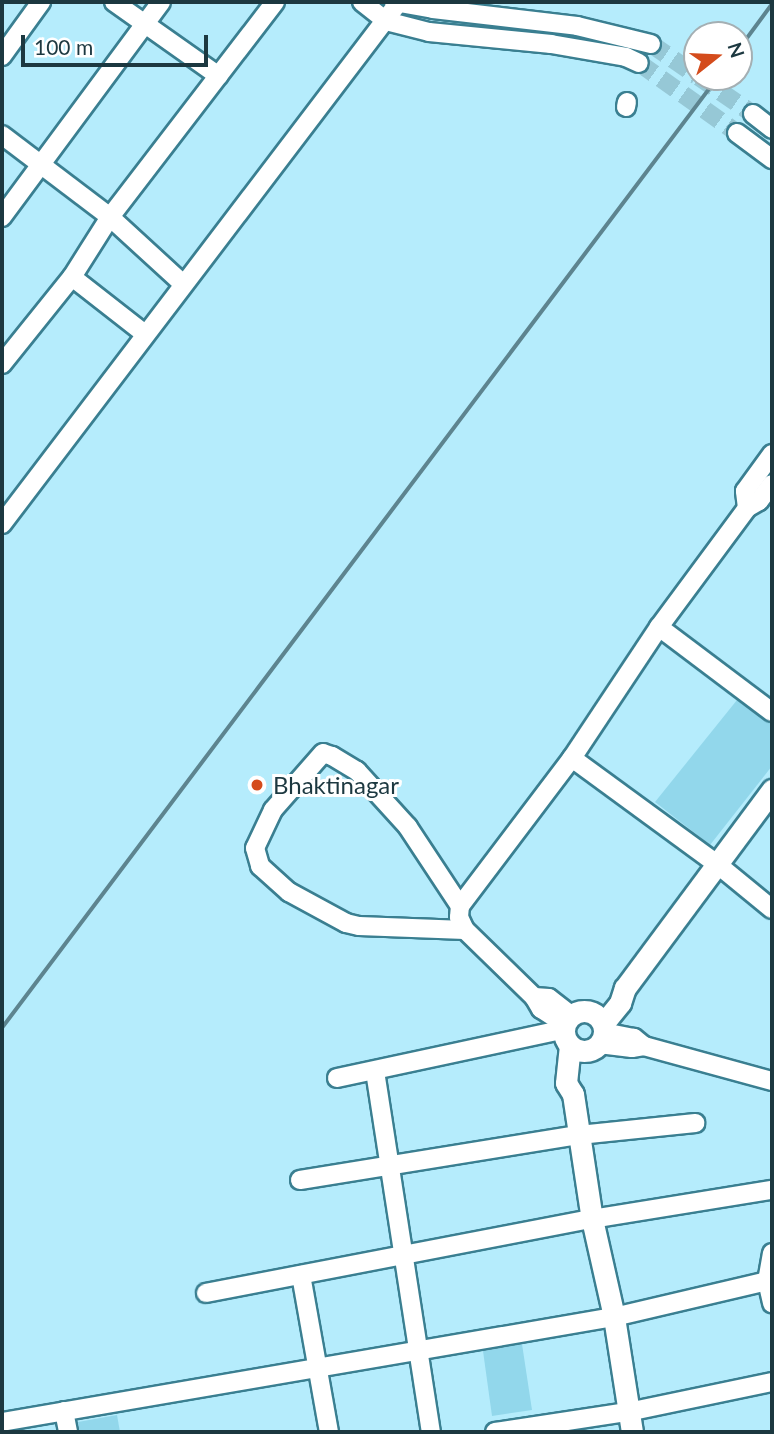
<!DOCTYPE html>
<style>
body{margin:0}
#map{position:relative;width:774px;height:1434px;overflow:hidden;background:#b5ecfc;font-family:Lato,sans-serif}
div>[style]{position:absolute}
[style*='--x']{left:calc(var(--x)*1px);top:calc(var(--y)*1px);width:calc(var(--w)*1px);rotate:calc(var(--a)*1deg)}
.building>*{inset:0;background:#92d7eb}
.minor-tunnel>*{height:18px;margin-top:-9px;transform-origin:0;background:repeating-linear-gradient(90deg,#96c8d6 0 18px,transparent 0 27px)}
.roads{filter:drop-shadow(2px 0 #3a7f91) drop-shadow(-2px 0 #3a7f91) drop-shadow(0 2px #3a7f91) drop-shadow(0 -2px #3a7f91)}
.minor>*{height:18px;margin:-9px;padding:0 9px;transform-origin:9px;border-radius:9px;background:#fff}
.major>*{height:21px;margin:-10.5px;padding:0 10.5px;transform-origin:10.5px;border-radius:10.5px;background:#fff}
.major>.ring{margin:-10.5px;padding:0;box-sizing:content-box;background:none;border:21px solid #fff;border-radius:50%}
.rail>*{height:3.5px;margin:-1.75px;padding:0 1.75px;transform-origin:1.75px;border-radius:1.75px;background:#5d848f}
.dots>*{width:19px;height:19px;translate:-50% -50%;box-sizing:border-box;border:4px solid #fff;border-radius:50%}
span{translate:-50% -50%;white-space:nowrap;text-align:center;line-height:1.15;-webkit-text-stroke:6px #fff;paint-order:stroke}
.poi-label{font-size:24px;color:#1c3840}
.left{translate:0 -50%;text-align:left}
.frame{position:absolute;inset:0;border:4px solid #1c3840;pointer-events:none}
.north{position:absolute;left:683px;top:21px;width:70px;height:70px;box-sizing:border-box;background:#fff;border:2px solid #a4afb3;border-radius:50%;rotate:72deg;font-size:19px;font-weight:700;line-height:28px;text-align:center;color:#1c3840}
.north::after{content:'';display:block;margin:auto;width:24px;height:32px;background:#d44c1c;clip-path:polygon(50% 0,100% 100%,50% 72%,0 100%)}
.scale{position:absolute;left:21px;top:35px;width:187px;height:32px;box-sizing:border-box;border:4px solid #1c3840;border-top:0;padding-left:9px;font-size:21px;line-height:24px;white-space:nowrap;color:#1c3840;-webkit-text-stroke:5px #fff;paint-order:stroke}
</style>
<div id="map">
<div class="building">
<i style="clip-path:polygon(737px 700px,772px 724px,772px 766px,710px 845px,655px 802px)"></i>
<i style="clip-path:polygon(522px 1344px,532px 1410px,492px 1416px,483px 1351px)"></i>
<i style="clip-path:polygon(117px 1415px,120px 1432px,79px 1432px,78px 1422px)"></i>
</div>
<div class="minor-tunnel">
<i style="--x:651;--y:44;--w:56;--a:34.8"></i>
<i style="--x:639;--y:63;--w:120;--a:35.5"></i>
<i style="--x:699;--y:77;--w:65;--a:34.4"></i>
</div>
<div class="roads">
<div class="minor">
<i style="--x:114;--y:2;--w:128;--a:35.2"></i>
<i style="--x:362;--y:2;--w:31;--a:38"></i>
<i style="--x:386;--y:21;--w:44;--a:14.3"></i>
<i style="--x:429;--y:32;--w:123;--a:5.6"></i>
<i style="--x:551;--y:44;--w:76;--a:9.8"></i>
<i style="--x:626;--y:57;--w:14;--a:25"></i>
<i style="--x:394;--y:2;--w:40;--a:10"></i>
<i style="--x:433;--y:9;--w:145;--a:6.7"></i>
<i style="--x:577;--y:26;--w:76;--a:13.7"></i>
<i style="--x:2;--y:56;--w:67;--a:-54.2"></i>
<i style="--x:626;--y:107;--w:5;--a:-79"></i>
<i style="--x:753;--y:114;--w:24;--a:38"></i>
<i style="--x:737;--y:133;--w:44;--a:36.6"></i>
<i style="--x:2;--y:135;--w:136;--a:37.2"></i>
<i style="--x:110;--y:217;--w:99;--a:42.5"></i>
<i style="--x:2;--y:217;--w:267;--a:-53.5"></i>
<i style="--x:72;--y:277;--w:93;--a:38"></i>
<i style="--x:2;--y:364;--w:112;--a:-51.2"></i>
<i style="--x:72;--y:277;--w:71;--a:-57.7"></i>
<i style="--x:110;--y:217;--w:271;--a:-52.5"></i>
<i style="--x:747;--y:508;--w:17;--a:-97"></i>
<i style="--x:745;--y:491;--w:46;--a:-53.9"></i>
<i style="--x:2;--y:524;--w:656;--a:-52.75"></i>
<i style="--x:659;--y:627;--w:141;--a:37"></i>
<i style="--x:572;--y:758;--w:180;--a:36.2"></i>
<i style="--x:717;--y:864;--w:71;--a:39.3"></i>
<i style="--x:460;--y:906;--w:95;--a:-123.4"></i>
<i style="--x:408;--y:827;--w:76;--a:-132.3"></i>
<i style="--x:357;--y:771;--w:29;--a:-149"></i>
<i style="--x:332;--y:756;--w:9;--a:-162"></i>
<i style="--x:323;--y:753;--w:76;--a:131.3"></i>
<i style="--x:273;--y:810;--w:42;--a:115.3"></i>
<i style="--x:255;--y:848;--w:19;--a:74"></i>
<i style="--x:260;--y:866;--w:39;--a:42"></i>
<i style="--x:289;--y:892;--w:65;--a:28.5"></i>
<i style="--x:346;--y:923;--w:13;--a:13"></i>
<i style="--x:359;--y:926;--w:106;--a:2.2"></i>
<i style="--x:534;--y:997;--w:15;--a:4"></i>
<i style="--x:549;--y:998;--w:29;--a:38"></i>
<i style="--x:566;--y:1025;--w:30;--a:-147"></i>
<i style="--x:541;--y:1009;--w:14;--a:-120"></i>
<i style="--x:534;--y:997;--w:96;--a:-135.8"></i>
<i style="--x:465;--y:930;--w:14;--a:-115"></i>
<i style="--x:459;--y:917;--w:11;--a:-85"></i>
<i style="--x:460;--y:906;--w:186;--a:-52.9"></i>
<i style="--x:572;--y:758;--w:157;--a:-56.4"></i>
<i style="--x:659;--y:627;--w:148;--a:-53.5"></i>
<i style="--x:747;--y:508;--w:14;--a:-30"></i>
<i style="--x:759;--y:501;--w:21;--a:-53"></i>
<i style="--x:599;--y:1044;--w:33;--a:7"></i>
<i style="--x:632;--y:1048;--w:12;--a:-9"></i>
<i style="--x:644;--y:1046;--w:13;--a:-141"></i>
<i style="--x:634;--y:1038;--w:31;--a:-169"></i>
<i style="--x:644;--y:1046;--w:133;--a:15.3"></i>
<i style="--x:375;--y:1071;--w:365;--a:81.2"></i>
<i style="--x:337;--y:1078;--w:233;--a:-12.1"></i>
<i style="--x:300;--y:1180;--w:283;--a:-9.2"></i>
<i style="--x:579;--y:1135;--w:117;--a:-5.9"></i>
<i style="--x:772;--y:1253;--w:28;--a:100"></i>
<i style="--x:767;--y:1281;--w:23;--a:77"></i>
<i style="--x:301;--y:1275;--w:159;--a:79.9"></i>
<i style="--x:206;--y:1293;--w:393;--a:-10.9"></i>
<i style="--x:592;--y:1219;--w:182;--a:-9.2"></i>
<i style="--x:64;--y:1411;--w:21;--a:79"></i>
<i style="--x:2;--y:1422;--w:621;--a:-9.74"></i>
<i style="--x:614;--y:1317;--w:162;--a:-13.2"></i>
<i style="--x:495;--y:1432;--w:134;--a:-8.6"></i>
<i style="--x:628;--y:1412;--w:147;--a:-11.8"></i>
</div>
<div class="major">
<i class="ring" style="left:564px;top:1011px;width:19px;height:19px"></i>
<i style="--x:603;--y:1024;--w:27;--a:-51"></i>
<i style="--x:620;--y:1003;--w:16;--a:-72"></i>
<i style="--x:625;--y:988;--w:247;--a:-53.4"></i>
<i style="--x:570;--y:1045;--w:38;--a:96"></i>
<i style="--x:566;--y:1083;--w:13;--a:58"></i>
<i style="--x:573;--y:1094;--w:126;--a:81.4"></i>
<i style="--x:592;--y:1219;--w:100;--a:77.3"></i>
<i style="--x:614;--y:1317;--w:116;--a:81.1"></i>
</div>
</div>
<div class="rail">
<i style="--x:739;--y:49;--w:56;--a:-53.7"></i>
<i style="--x:2;--y:1028;--w:1190;--a:-53.02"></i>
</div>
<div class="dots">
<i style="left:257px;top:785px;background:#d44c1c"></i>
</div>
<div class="poi-label">
<span class="left" style="left:273px;top:785px">Bhaktinagar</span>
</div>
<div class="frame"></div>
<div class="north">N</div>
<div class="scale">100 m</div>
</div>
